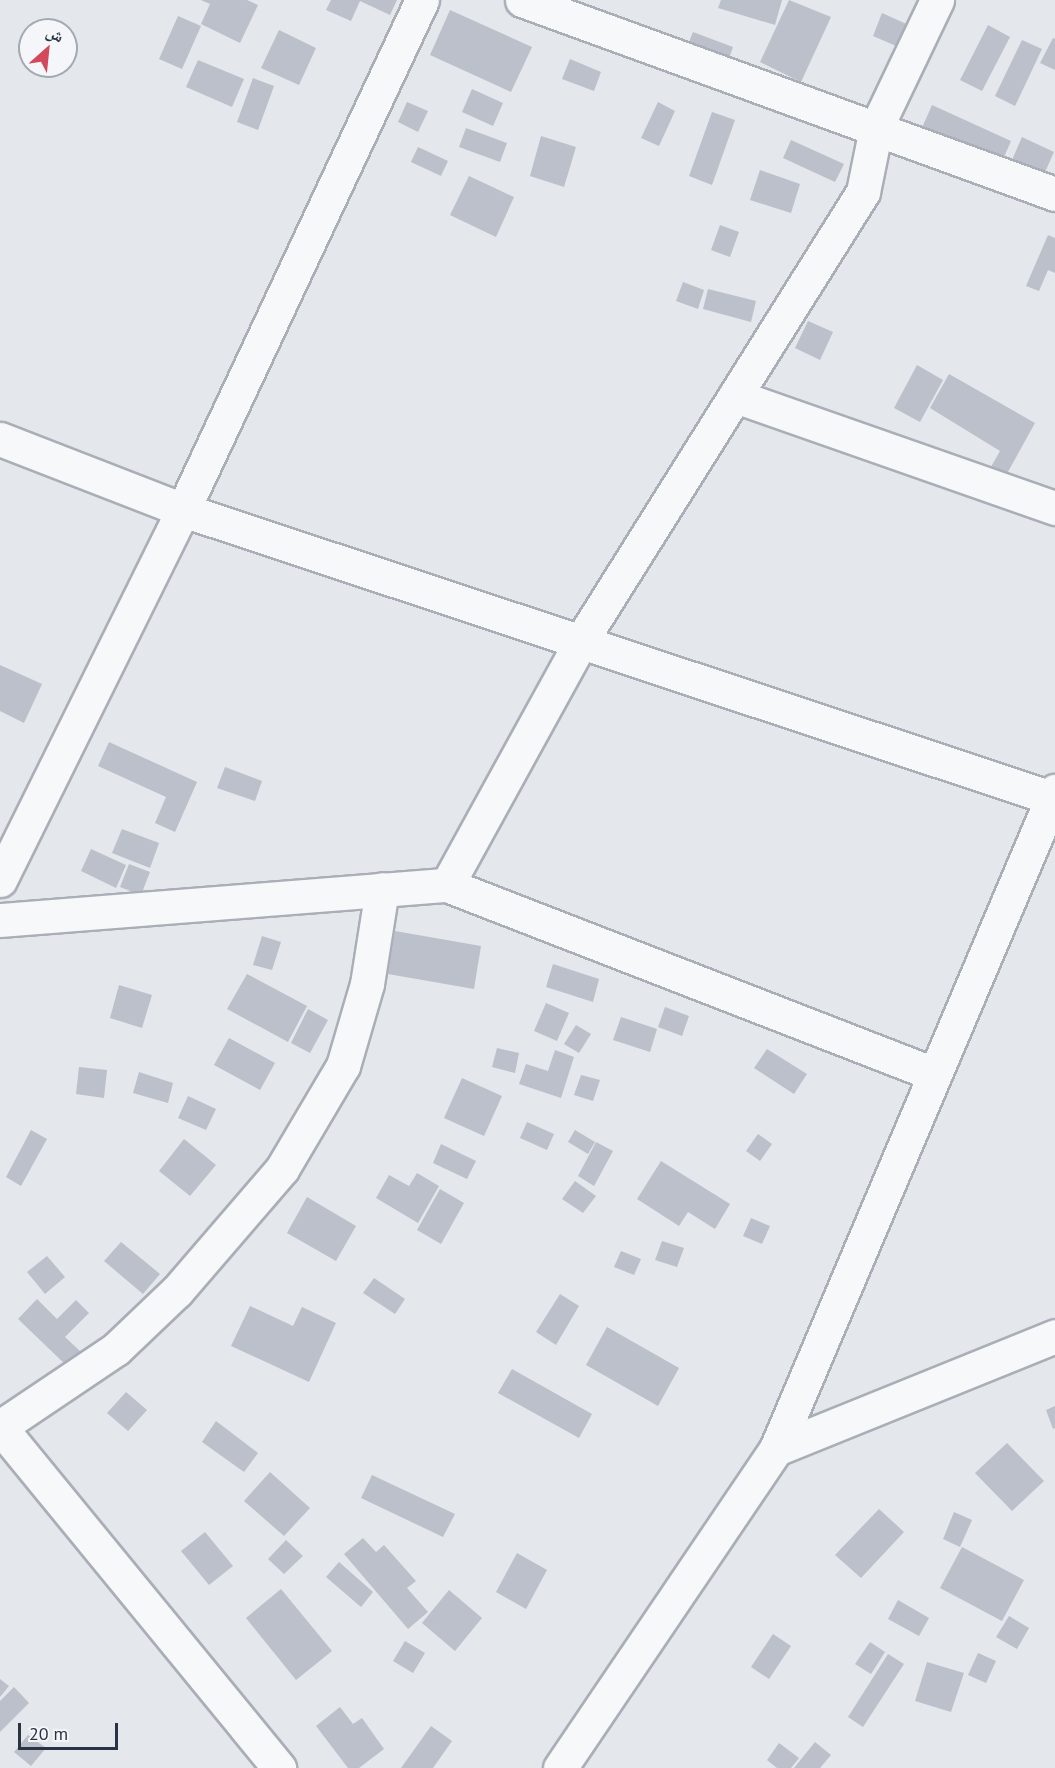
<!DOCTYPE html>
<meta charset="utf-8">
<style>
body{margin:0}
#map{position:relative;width:1055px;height:1768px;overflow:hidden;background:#e4e7ec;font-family:"PT Sans","Noto Naskh Arabic",sans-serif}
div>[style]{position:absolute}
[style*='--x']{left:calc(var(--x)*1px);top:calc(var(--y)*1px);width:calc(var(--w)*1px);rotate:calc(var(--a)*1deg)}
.building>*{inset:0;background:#bbc0ca}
.roads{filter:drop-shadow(2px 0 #a9aeb7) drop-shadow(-2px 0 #a9aeb7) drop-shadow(0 2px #a9aeb7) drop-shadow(0 -2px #a9aeb7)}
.minor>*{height:33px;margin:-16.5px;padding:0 16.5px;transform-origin:16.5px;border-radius:16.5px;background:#f7f8fa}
span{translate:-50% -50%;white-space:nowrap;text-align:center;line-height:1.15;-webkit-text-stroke:5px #f4f6f9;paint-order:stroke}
.north{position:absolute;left:18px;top:18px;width:60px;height:60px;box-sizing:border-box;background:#f4f6f9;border:2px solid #a4a8b1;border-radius:50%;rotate:27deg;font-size:16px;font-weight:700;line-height:24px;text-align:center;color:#2b3445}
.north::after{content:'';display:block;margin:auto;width:21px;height:27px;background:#d1495b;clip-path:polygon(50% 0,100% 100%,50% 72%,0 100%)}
.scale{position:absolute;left:18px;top:1723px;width:100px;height:27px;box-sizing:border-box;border:3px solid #2b3445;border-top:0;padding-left:8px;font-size:18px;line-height:21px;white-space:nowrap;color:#2b3445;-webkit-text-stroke:4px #f4f6f9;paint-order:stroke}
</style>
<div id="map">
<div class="building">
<i style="clip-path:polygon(201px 0,247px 0,258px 5px,240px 43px,201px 24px,210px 4px)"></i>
<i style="clip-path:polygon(331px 0,397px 0,390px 15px,360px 1px,351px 21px,326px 10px)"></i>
<i style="clip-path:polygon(721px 0,782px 0,775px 25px,718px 8px)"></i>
<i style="clip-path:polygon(789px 0,831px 17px,801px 82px,760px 62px)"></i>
<i style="clip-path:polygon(450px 10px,532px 47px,511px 92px,430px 55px)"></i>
<i style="clip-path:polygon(882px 13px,913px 27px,903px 49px,873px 36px)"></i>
<i style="clip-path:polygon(178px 16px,201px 26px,182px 69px,159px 59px)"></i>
<i style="clip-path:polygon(988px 25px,1010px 37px,982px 91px,960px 80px)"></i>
<i style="clip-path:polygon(279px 30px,316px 48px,299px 85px,261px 68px)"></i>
<i style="clip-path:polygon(693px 32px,733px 47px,725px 70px,684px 54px)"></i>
<i style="clip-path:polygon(1053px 38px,1055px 39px,1055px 70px,1040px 63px)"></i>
<i style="clip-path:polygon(1022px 40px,1042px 49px,1015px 106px,995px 96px)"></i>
<i style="clip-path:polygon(570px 59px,601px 72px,594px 91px,562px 79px)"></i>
<i style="clip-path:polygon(198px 60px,244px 79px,232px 107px,186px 87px)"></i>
<i style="clip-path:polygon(253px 78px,274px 86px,258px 130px,237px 122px)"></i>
<i style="clip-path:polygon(472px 89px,503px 103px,493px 126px,462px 112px)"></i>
<i style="clip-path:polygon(407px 102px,428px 111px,418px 132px,398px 122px)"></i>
<i style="clip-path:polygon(658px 102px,675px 111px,659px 146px,641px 138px)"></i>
<i style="clip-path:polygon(932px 105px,1011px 141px,1000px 166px,921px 130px)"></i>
<i style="clip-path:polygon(712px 112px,735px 120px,712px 185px,689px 176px)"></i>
<i style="clip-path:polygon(466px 128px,507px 143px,500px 162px,459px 147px)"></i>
<i style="clip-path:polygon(541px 136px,576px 147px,564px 187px,530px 176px)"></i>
<i style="clip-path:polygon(1022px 137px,1054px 152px,1041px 181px,1009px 167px)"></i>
<i style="clip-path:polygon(791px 140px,844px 164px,835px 182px,783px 158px)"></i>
<i style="clip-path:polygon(418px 147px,448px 161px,441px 176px,411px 162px)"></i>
<i style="clip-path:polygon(760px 170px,800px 184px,791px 213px,750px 200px)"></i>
<i style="clip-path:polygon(469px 176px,514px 197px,496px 237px,450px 215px)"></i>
<i style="clip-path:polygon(720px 225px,739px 232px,730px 257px,711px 250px)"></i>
<i style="clip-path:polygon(1048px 235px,1055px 238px,1055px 273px,1048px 270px,1039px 291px,1026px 286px)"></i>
<i style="clip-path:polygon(683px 282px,704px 290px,698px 309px,676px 301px)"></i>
<i style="clip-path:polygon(708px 289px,756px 301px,751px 322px,703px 309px)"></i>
<i style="clip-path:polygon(808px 321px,833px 332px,820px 360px,795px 348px)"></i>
<i style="clip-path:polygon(917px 365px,943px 380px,920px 422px,894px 408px)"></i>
<i style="clip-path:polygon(949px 374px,1035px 423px,999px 488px,984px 479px,1000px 451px,930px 408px)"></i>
<i style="clip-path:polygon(0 665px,42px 684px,24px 723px,0 711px)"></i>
<i style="clip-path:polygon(109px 742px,197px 782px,175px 832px,155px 823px,166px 797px,98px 766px)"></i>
<i style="clip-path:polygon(225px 767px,262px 781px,255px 801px,217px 788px)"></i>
<i style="clip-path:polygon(122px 829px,159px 843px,150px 868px,112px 853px)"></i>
<i style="clip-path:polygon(91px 849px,126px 865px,116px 888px,81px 871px)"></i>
<i style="clip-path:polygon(129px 864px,150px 872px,141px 895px,120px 887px)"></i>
<i style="clip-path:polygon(395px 931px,481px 946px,474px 989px,388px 974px)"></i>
<i style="clip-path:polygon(262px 936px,281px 942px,272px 970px,253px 965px)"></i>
<i style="clip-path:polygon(553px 964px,599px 979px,593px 1002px,546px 987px)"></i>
<i style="clip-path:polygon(247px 974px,307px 1006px,288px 1042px,227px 1009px)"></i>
<i style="clip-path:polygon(119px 985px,152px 995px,142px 1028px,110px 1018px)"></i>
<i style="clip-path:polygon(546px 1003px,569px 1013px,557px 1041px,534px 1031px)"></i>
<i style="clip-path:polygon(665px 1007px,689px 1016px,682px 1036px,658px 1027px)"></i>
<i style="clip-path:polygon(308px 1009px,328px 1020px,310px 1053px,291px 1043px)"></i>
<i style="clip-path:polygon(621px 1017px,657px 1029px,650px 1052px,613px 1040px)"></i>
<i style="clip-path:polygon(576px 1025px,591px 1034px,579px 1053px,564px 1044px)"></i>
<i style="clip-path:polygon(229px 1038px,275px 1063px,260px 1090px,214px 1065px)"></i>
<i style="clip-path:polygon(497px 1048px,519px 1053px,515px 1073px,492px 1067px)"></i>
<i style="clip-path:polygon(767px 1049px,807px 1074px,794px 1094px,754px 1068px)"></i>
<i style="clip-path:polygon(555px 1050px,574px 1057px,561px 1098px,519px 1084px,526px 1064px,548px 1071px)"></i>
<i style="clip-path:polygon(79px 1067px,107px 1070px,104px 1098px,76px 1094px)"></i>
<i style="clip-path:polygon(139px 1072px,173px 1083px,168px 1103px,133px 1093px)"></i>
<i style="clip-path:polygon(581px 1075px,600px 1080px,593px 1101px,574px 1095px)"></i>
<i style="clip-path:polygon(462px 1078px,502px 1096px,484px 1136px,444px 1118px)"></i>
<i style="clip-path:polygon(188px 1096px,216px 1109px,206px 1130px,178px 1118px)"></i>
<i style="clip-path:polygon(527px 1122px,554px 1134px,547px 1150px,520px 1138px)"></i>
<i style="clip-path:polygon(31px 1130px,47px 1139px,21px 1186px,6px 1177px)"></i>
<i style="clip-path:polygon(575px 1130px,595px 1142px,588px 1154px,568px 1142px)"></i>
<i style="clip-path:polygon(758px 1134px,772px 1144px,760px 1161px,746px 1151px)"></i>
<i style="clip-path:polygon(184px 1139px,216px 1165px,190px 1196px,159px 1171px)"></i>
<i style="clip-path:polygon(596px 1142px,613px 1151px,594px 1186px,578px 1176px)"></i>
<i style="clip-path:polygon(441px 1144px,476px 1161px,467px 1179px,433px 1163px)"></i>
<i style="clip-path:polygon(661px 1161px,730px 1204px,715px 1229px,688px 1212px,679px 1226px,637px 1199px)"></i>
<i style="clip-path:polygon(417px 1173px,439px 1186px,418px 1223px,376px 1198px,389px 1175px,409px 1186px)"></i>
<i style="clip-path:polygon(575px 1181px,596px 1196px,583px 1213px,562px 1199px)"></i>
<i style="clip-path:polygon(440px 1189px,464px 1203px,441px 1244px,417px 1230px)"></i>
<i style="clip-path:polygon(307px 1197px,356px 1226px,336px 1261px,287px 1233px)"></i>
<i style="clip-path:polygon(751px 1218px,770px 1226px,762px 1244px,743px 1236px)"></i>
<i style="clip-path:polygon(662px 1241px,684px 1248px,677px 1267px,655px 1260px)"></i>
<i style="clip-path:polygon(121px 1242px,160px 1274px,143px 1294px,104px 1261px)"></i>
<i style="clip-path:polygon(621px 1251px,641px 1259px,634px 1275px,614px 1267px)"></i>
<i style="clip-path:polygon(47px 1256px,65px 1277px,45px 1294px,27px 1272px)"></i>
<i style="clip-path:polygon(374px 1278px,405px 1299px,395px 1314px,363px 1293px)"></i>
<i style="clip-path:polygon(560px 1294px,579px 1306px,556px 1345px,536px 1332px)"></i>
<i style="clip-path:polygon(37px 1299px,57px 1319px,76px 1300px,89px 1313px,65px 1337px,81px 1352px,67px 1366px,18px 1319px)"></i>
<i style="clip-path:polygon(250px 1306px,293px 1326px,302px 1307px,336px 1323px,309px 1382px,231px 1346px)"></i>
<i style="clip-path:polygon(607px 1327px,679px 1368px,658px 1406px,586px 1365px)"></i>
<i style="clip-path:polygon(512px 1369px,592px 1414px,579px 1438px,498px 1393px)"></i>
<i style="clip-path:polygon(126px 1392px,147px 1410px,128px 1431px,107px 1413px)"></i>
<i style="clip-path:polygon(1055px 1406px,1055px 1428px,1053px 1429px,1046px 1410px)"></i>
<i style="clip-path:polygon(216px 1421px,258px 1453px,244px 1472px,202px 1442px)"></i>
<i style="clip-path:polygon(1007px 1443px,1044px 1481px,1012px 1511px,975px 1473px)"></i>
<i style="clip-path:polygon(270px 1472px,310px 1508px,284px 1536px,244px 1501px)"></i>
<i style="clip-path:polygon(372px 1475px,455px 1514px,443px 1537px,361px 1498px)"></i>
<i style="clip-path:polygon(879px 1509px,904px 1532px,861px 1578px,835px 1555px)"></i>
<i style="clip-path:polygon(954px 1512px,972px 1520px,960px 1547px,943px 1539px)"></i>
<i style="clip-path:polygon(205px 1532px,233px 1566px,209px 1585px,181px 1551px)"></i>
<i style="clip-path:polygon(363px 1538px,376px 1552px,384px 1545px,416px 1581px,407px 1588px,428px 1612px,408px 1629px,344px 1554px)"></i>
<i style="clip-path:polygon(286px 1540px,303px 1556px,284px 1574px,268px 1559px)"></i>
<i style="clip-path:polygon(962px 1547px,1024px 1580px,1002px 1621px,940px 1588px)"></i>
<i style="clip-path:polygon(517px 1553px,547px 1570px,526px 1609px,496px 1592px)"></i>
<i style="clip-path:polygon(339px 1562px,373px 1592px,361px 1607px,326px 1577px)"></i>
<i style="clip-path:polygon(281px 1589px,332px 1651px,296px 1680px,246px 1618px)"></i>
<i style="clip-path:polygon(449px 1590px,482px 1618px,455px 1651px,422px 1623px)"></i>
<i style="clip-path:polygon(898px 1600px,929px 1618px,919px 1636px,888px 1619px)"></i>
<i style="clip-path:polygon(1009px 1616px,1029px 1628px,1017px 1649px,996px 1637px)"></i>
<i style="clip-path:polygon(773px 1634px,791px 1646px,769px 1679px,751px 1667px)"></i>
<i style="clip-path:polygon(405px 1641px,425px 1653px,413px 1673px,393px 1661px)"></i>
<i style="clip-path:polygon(870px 1642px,885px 1652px,871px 1674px,855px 1664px)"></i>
<i style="clip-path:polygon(978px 1653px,996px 1661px,986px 1683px,968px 1675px)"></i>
<i style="clip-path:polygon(888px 1654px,904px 1664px,863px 1727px,848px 1717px)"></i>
<i style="clip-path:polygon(927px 1662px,964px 1673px,951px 1712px,915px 1701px)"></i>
<i style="clip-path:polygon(0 1679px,9px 1686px,0 1697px)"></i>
<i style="clip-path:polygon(14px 1687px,29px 1703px,0 1732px,0 1701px)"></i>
<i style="clip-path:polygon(340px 1707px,353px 1724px,362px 1718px,384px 1749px,359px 1768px,348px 1768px,316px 1726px)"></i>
<i style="clip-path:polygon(431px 1726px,452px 1741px,433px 1768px,401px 1768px)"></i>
<i style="clip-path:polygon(28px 1735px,46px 1748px,31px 1766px,14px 1752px)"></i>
<i style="clip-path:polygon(815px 1742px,831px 1755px,820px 1768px,794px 1768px)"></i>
<i style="clip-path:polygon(779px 1743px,799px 1758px,791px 1768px,777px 1768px,767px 1760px)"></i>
</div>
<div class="roads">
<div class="minor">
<i style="--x:522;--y:0;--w:567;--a:20"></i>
<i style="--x:735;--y:396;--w:339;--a:19.3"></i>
<i style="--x:0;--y:439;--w:196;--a:21.2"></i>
<i style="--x:183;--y:510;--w:919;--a:18.34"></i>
<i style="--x:0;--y:880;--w:413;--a:-63.7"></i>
<i style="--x:183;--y:510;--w:563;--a:-64.89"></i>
<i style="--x:447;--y:885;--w:278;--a:-61.2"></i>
<i style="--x:581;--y:641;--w:530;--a:-57.87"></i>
<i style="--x:863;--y:192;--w:65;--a:-78.5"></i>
<i style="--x:876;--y:128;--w:142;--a:-64.5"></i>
<i style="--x:0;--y:920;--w:448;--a:-4.5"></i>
<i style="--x:447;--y:885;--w:522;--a:21.21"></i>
<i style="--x:0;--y:1427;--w:140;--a:-33.9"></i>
<i style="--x:116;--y:1349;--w:84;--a:-43.6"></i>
<i style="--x:177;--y:1291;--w:161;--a:-49.3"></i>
<i style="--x:282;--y:1169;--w:120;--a:-59.4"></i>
<i style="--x:343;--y:1066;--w:85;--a:-73.7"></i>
<i style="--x:367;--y:984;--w:96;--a:-81"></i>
<i style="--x:0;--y:1427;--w:441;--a:50.7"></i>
<i style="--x:776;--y:1449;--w:715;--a:-67.02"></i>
<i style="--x:560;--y:1768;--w:385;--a:-55.9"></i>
<i style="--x:776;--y:1449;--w:301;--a:-22"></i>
</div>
</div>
<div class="north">ش</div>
<div class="scale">20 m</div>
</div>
